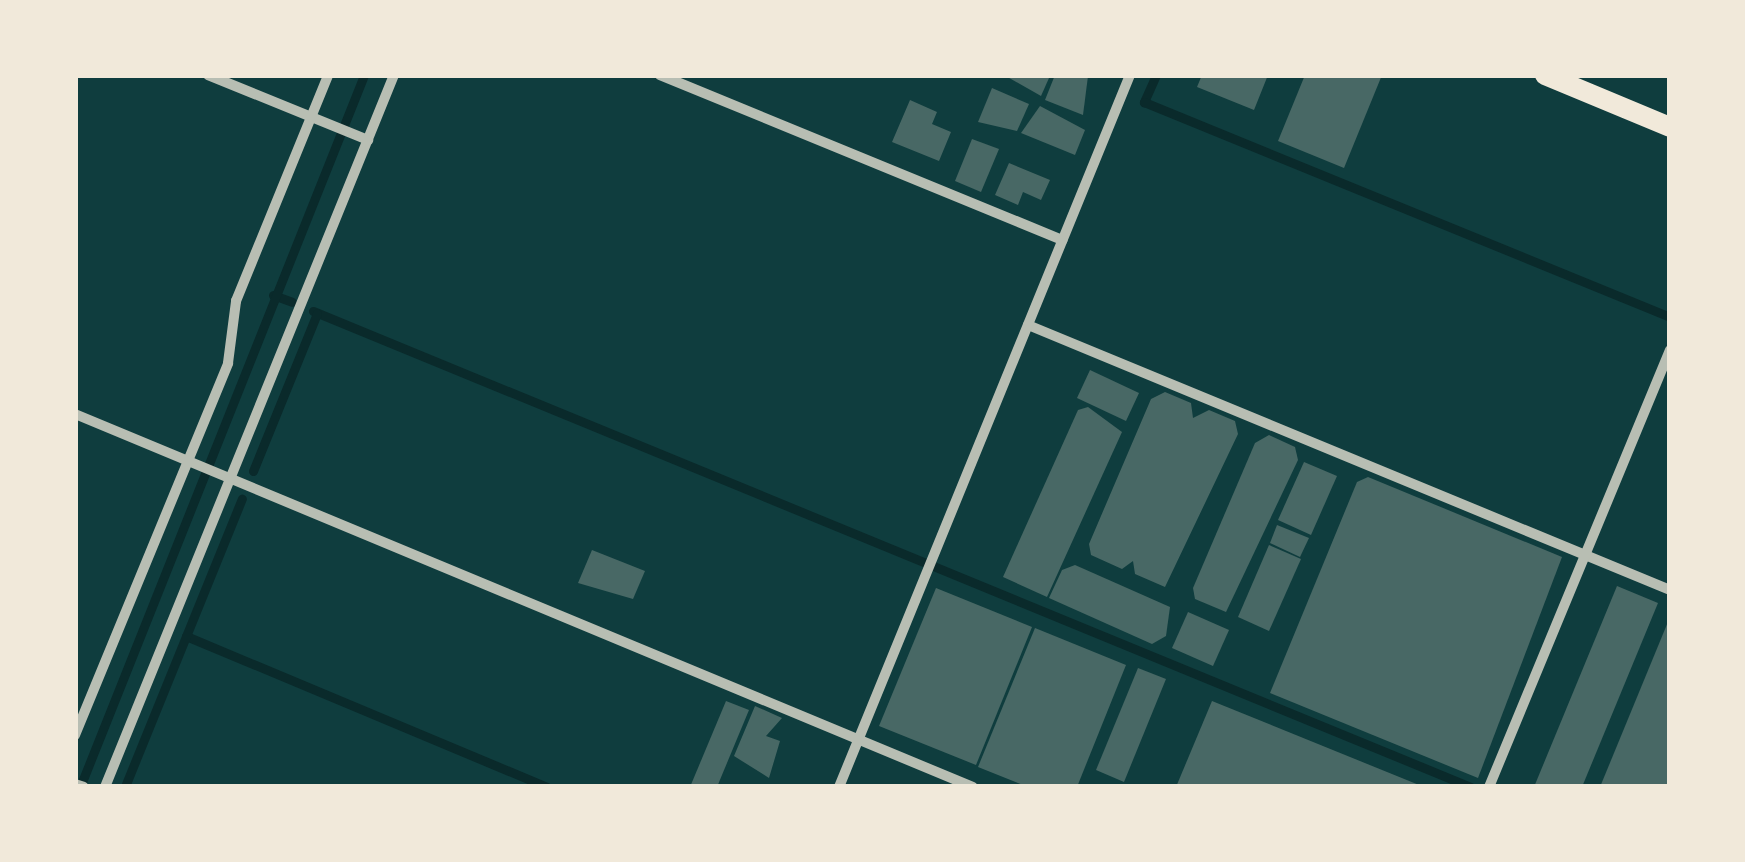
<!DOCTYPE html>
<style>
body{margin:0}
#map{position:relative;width:1745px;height:862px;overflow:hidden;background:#0f3d3e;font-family:"DM Sans",sans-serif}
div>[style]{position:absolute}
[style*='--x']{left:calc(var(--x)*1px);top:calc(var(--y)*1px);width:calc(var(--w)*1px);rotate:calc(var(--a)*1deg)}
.stream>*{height:9px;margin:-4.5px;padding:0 4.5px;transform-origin:4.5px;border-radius:4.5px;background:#0a2a2b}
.building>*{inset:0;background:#486865}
.minor>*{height:10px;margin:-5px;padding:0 5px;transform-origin:5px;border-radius:5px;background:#b8beb3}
.secondary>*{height:20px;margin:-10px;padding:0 10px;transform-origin:10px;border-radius:10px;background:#f1e9da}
span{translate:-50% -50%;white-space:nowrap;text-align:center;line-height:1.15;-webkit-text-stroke:8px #f1e9da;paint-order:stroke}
.frame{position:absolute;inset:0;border:78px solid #f1e9da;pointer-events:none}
</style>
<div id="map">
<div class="stream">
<i style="--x:1156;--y:75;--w:30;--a:114"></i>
<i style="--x:1144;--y:102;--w:568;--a:22.23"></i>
<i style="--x:273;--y:295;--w:20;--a:20"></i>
<i style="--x:313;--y:311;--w:1252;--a:22.35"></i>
<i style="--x:253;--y:471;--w:170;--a:-67.9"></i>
<i style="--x:186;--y:636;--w:391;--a:22.7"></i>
<i style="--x:126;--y:784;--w:308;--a:-67.9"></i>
<i style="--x:80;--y:787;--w:767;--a:-68.25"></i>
</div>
<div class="building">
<i style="clip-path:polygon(1004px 75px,1043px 75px,1049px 78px,1041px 96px)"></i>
<i style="clip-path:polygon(1055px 75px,1088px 76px,1083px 115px,1045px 100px)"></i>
<i style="clip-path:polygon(1202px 75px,1268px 75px,1254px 110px,1197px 87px)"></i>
<i style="clip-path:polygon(1305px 75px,1382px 75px,1344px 168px,1278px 141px)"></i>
<i style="clip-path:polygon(992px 88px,1029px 104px,1017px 131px,978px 122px)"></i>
<i style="clip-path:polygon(910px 100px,937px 112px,932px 124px,951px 132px,939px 161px,892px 142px)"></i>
<i style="clip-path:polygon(1040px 106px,1085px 130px,1075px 155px,1021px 133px)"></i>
<i style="clip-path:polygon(972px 139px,999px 149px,981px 192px,955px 181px)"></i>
<i style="clip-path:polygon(1009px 163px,1050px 180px,1041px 200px,1023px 192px,1018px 205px,995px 195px)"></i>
<i style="clip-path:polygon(1090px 370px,1139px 393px,1126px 421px,1077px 398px)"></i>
<i style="clip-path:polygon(1165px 392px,1191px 403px,1193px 418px,1209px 410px,1235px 421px,1238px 434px,1165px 587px,1135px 574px,1133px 561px,1122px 569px,1091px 555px,1089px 544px,1151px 399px)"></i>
<i style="clip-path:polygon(1088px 407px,1122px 432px,1047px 597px,1003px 577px,1078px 410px)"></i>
<i style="clip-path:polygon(1269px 435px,1295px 447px,1298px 460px,1226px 612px,1195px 599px,1193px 588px,1255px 443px)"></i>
<i style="clip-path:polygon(1304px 462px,1337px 476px,1311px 535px,1278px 520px)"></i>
<i style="clip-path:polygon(1368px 477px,1562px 557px,1478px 778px,1270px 693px,1357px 482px)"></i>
<i style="clip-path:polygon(1277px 525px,1309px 538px,1300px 557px,1270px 543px)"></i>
<i style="clip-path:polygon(1269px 545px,1301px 559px,1269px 631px,1238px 617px)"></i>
<i style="clip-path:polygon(592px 550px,645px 571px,633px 599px,578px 583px)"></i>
<i style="clip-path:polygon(1075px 565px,1170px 607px,1166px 636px,1152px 644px,1049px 598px,1062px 570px)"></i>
<i style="clip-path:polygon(1617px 586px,1658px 603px,1582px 787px,1534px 787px)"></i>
<i style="clip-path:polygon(936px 588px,1032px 627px,976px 765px,879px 726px)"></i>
<i style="clip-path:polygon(1188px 612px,1229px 630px,1213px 666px,1172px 648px)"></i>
<i style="clip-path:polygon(1670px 617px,1670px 787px,1600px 787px)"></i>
<i style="clip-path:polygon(1035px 628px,1126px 665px,1077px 787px,1028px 787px,978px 767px)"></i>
<i style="clip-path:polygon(1138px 668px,1166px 679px,1124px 782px,1096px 770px)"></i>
<i style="clip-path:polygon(726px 701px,749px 710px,717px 787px,690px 787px)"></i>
<i style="clip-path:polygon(1212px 701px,1424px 787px,1176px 787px)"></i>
<i style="clip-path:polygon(755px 706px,782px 718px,766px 736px,780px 741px,769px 778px,734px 756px)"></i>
</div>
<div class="minor">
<i style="--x:208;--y:75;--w:173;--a:22.1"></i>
<i style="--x:660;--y:75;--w:435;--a:22.3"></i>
<i style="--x:1028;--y:325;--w:695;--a:22.43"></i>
<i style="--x:75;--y:414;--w:972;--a:22.56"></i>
<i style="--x:75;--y:735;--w:402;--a:-67.6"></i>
<i style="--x:228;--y:363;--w:63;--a:-82.6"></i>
<i style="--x:236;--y:301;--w:244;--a:-67.8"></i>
<i style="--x:75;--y:784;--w:9;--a:18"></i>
<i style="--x:105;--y:787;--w:768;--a:-67.91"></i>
<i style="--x:839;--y:787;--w:769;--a:-67.77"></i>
<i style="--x:1489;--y:787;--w:473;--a:-67.5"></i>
</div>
<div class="secondary">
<i style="--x:1545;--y:75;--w:135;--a:22.6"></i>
</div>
<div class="frame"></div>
</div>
